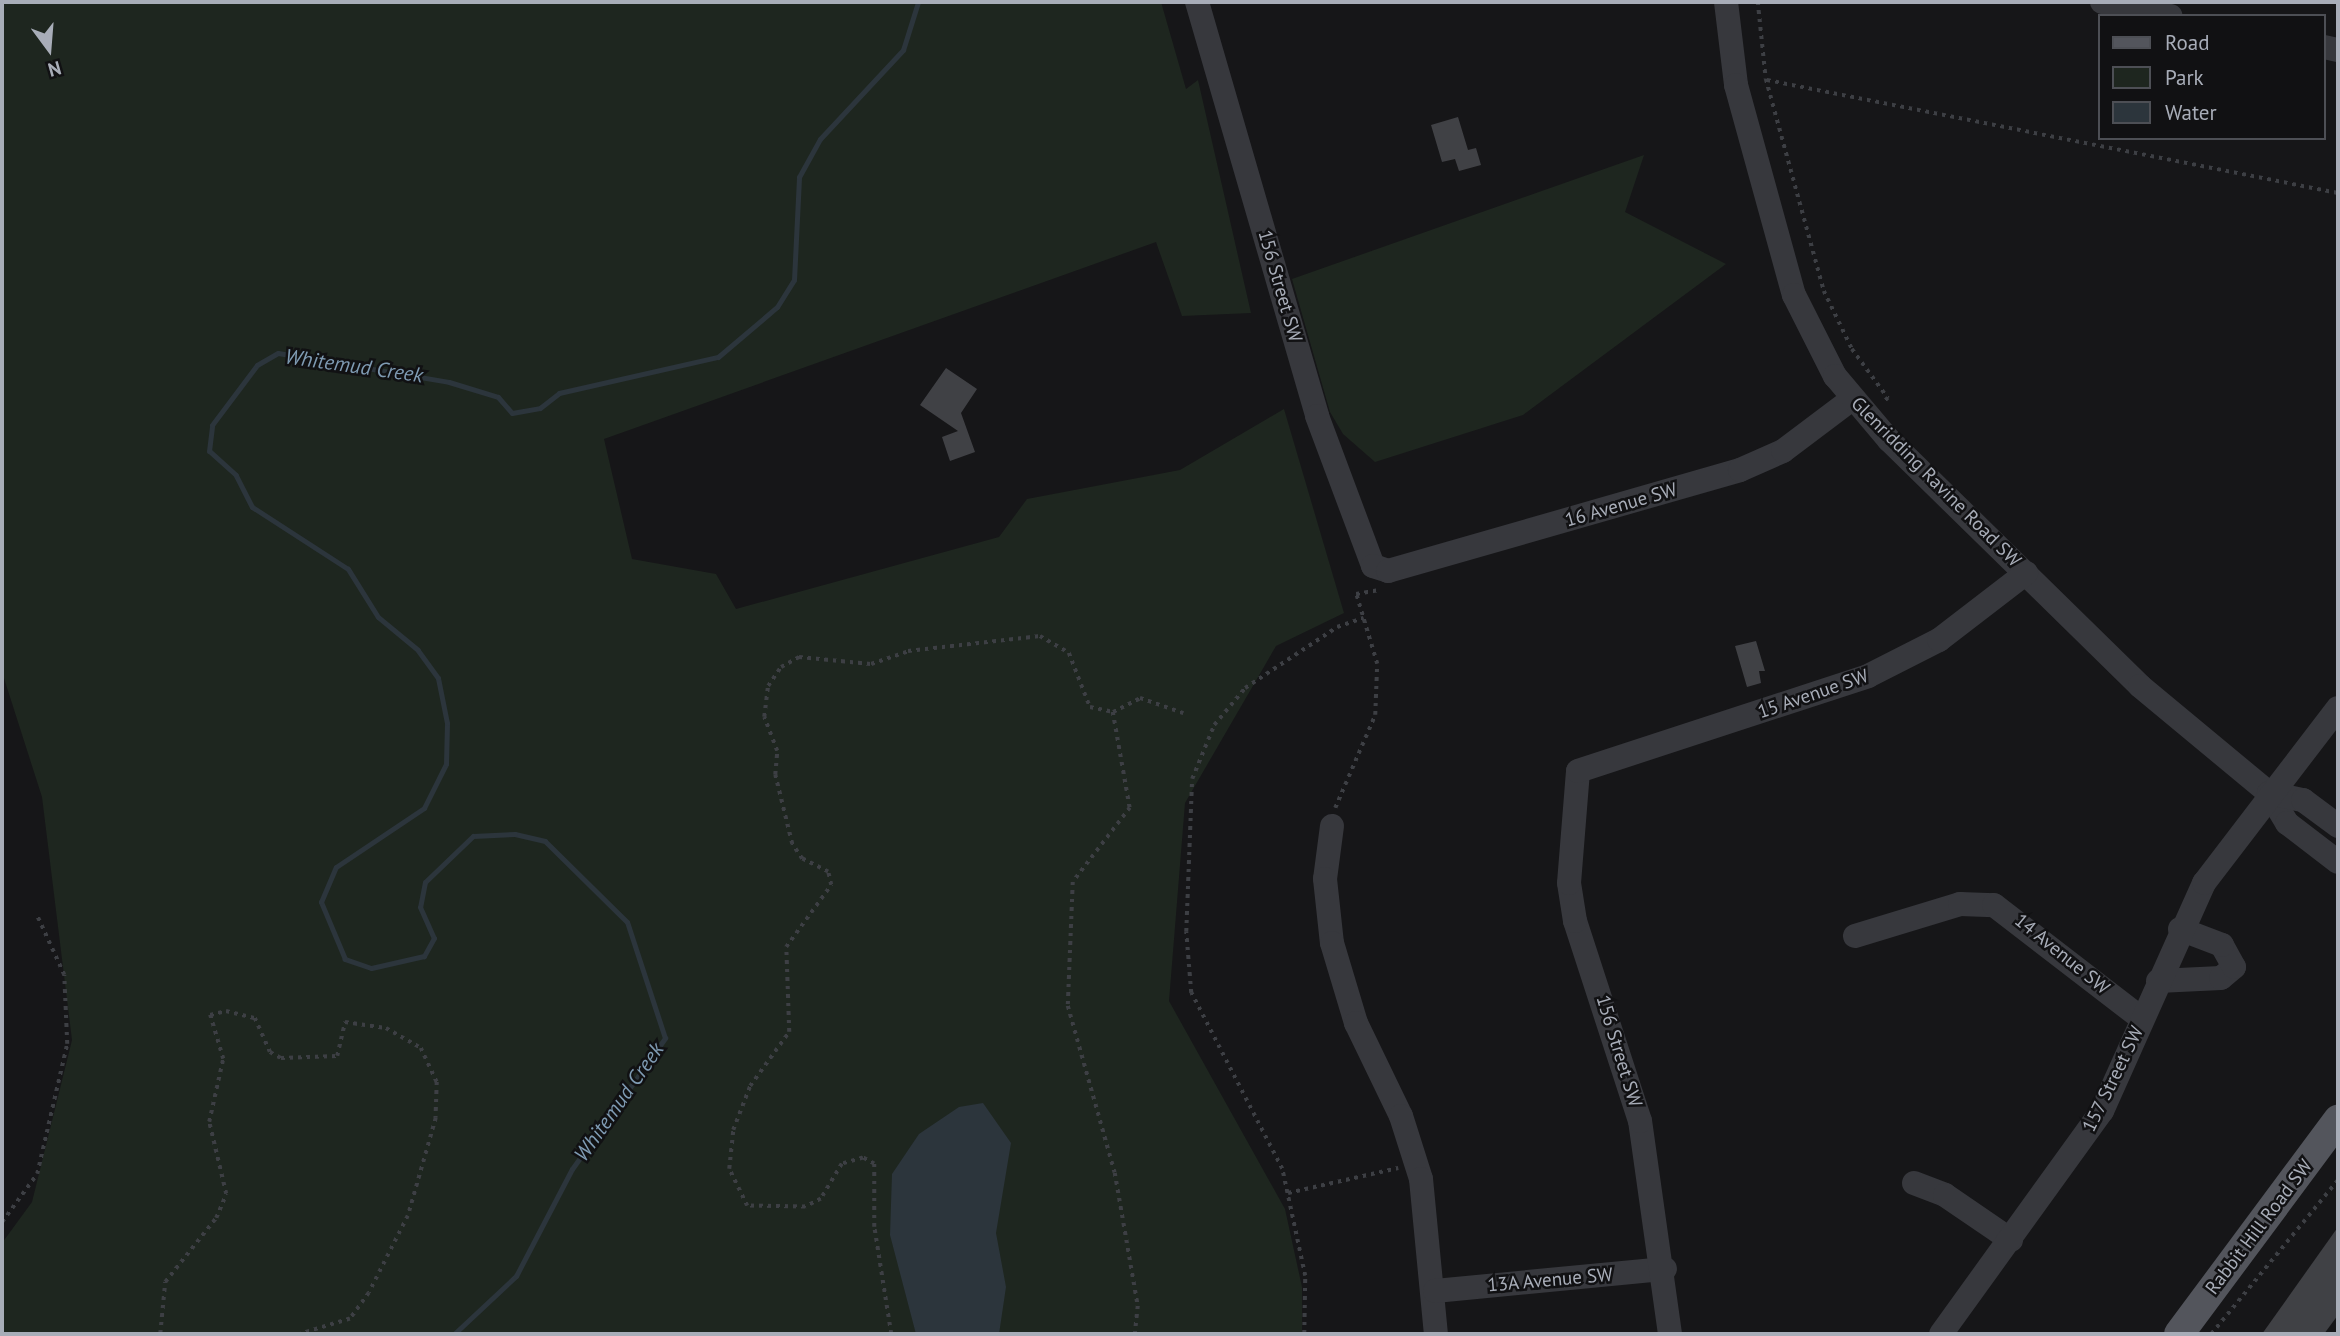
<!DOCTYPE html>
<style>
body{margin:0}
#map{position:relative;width:2340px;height:1336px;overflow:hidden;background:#161618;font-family:"PT Sans",sans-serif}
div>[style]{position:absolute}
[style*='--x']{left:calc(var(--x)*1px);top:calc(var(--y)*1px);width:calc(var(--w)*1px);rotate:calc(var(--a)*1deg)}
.green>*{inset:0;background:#1e261f}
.water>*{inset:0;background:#2c353c}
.stream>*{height:5px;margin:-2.5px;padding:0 2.5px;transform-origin:2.5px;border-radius:2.5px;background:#2c353c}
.building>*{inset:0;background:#404145}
.path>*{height:3.5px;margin-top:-1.75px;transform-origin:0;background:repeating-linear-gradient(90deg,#3d3f44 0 3.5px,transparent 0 8.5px)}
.minor>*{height:24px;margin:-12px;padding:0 12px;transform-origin:12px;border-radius:12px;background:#37383d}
.major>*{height:30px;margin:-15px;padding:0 15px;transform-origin:15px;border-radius:15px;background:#53555c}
span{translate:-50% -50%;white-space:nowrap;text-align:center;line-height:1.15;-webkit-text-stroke:5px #111113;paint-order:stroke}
.street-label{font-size:19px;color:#a8adb8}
.water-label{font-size:21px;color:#7f9bb3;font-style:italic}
.frame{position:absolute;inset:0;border:4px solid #a8adb8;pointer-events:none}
.legend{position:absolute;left:2098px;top:14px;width:228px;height:126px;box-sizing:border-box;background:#111113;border:2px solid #4d4f55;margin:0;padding:9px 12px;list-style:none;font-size:21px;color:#a8adb8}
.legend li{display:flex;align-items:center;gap:14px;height:35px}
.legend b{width:35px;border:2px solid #4d4f55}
.north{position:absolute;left:14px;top:14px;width:70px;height:70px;-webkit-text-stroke:5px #111113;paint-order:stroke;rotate:164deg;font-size:19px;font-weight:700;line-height:28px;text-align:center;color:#a8adb8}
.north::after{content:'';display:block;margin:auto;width:24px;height:32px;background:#a8adb8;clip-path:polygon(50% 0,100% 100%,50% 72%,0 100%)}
</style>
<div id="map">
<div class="green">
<i style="clip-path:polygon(2px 2px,1161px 2px,1186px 89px,1198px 80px,1251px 313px,1182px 316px,1156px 242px,604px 439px,632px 559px,716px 574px,736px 609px,999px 537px,1027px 499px,1180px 470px,1284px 409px,1344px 613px,1276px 646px,1185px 803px,1169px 1001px,1285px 1209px,1302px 1287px,1302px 1334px,2px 1334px,2px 1243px,32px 1202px,72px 1040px,42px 797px,2px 672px)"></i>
<i style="clip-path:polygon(1644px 155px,1625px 212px,1726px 264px,1523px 415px,1375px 462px,1343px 434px,1330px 412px,1292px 279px)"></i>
</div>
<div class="water">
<i style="clip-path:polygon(983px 1103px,1011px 1143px,996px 1233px,1006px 1287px,999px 1334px,916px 1334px,890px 1235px,892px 1174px,919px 1134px,959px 1107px)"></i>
</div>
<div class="stream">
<i style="--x:454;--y:1334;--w:85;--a:-43.1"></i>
<i style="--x:516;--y:1276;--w:121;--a:-62.4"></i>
<i style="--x:572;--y:1169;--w:161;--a:-54.6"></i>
<i style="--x:665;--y:1038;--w:122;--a:-108.1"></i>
<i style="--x:627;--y:922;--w:115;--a:-135.4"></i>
<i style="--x:545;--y:841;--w:31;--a:-167"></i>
<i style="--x:515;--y:834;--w:42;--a:177.3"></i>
<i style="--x:473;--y:836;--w:66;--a:136.2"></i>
<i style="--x:425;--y:882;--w:25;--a:101"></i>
<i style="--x:420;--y:907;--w:34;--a:66"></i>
<i style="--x:434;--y:938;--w:21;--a:119"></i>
<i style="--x:424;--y:956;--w:54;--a:167.2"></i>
<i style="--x:371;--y:968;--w:28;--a:-161"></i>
<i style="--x:345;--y:959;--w:62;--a:-112.8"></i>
<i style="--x:321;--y:902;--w:38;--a:-67"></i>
<i style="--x:336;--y:867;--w:106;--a:-33.8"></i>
<i style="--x:424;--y:808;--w:49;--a:-63.4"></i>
<i style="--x:446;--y:764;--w:41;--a:-88.6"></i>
<i style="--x:447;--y:723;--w:46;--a:-101.3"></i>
<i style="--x:438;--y:678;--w:34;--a:-126"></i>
<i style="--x:418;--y:650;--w:52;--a:-140.5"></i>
<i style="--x:378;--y:617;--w:57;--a:-122"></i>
<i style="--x:348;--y:569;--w:114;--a:-147.1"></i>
<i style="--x:252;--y:507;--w:36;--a:-117"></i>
<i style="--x:236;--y:475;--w:36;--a:-138"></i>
<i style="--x:209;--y:451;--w:26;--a:-83"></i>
<i style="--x:212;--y:425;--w:75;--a:-53.1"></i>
<i style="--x:257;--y:365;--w:24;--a:-30"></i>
<i style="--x:278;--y:353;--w:173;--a:9.6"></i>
<i style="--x:449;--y:382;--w:51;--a:17"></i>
<i style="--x:498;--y:397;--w:21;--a:49"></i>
<i style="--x:512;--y:413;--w:28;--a:-10"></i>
<i style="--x:540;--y:408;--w:24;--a:-38"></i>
<i style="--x:559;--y:393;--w:163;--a:-12.8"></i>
<i style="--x:718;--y:357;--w:77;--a:-40.3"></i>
<i style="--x:777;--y:307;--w:32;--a:-58"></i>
<i style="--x:794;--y:280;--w:103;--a:-87.2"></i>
<i style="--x:799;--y:177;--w:43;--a:-61.1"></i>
<i style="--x:820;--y:139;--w:122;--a:-47"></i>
<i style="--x:903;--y:50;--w:50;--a:-72.6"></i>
</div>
<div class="building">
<i style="clip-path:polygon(1458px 117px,1468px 150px,1476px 148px,1481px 165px,1459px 171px,1455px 159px,1442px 162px,1431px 125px)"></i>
<i style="clip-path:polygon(946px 368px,977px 389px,961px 413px,975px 452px,950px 461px,942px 437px,958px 431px,920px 405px)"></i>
<i style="clip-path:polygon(1756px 641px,1765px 671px,1759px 671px,1761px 683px,1747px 687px,1735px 646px)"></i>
<i style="clip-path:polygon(2338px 1227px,2338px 1315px,2324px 1334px,2262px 1334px)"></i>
</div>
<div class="path">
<i style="--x:1758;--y:2;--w:77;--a:84.1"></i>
<i style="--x:1766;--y:79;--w:220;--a:74.7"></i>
<i style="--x:1824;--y:291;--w:64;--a:64.2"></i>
<i style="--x:1852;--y:349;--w:61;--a:53.7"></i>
<i style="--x:1888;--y:398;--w:6;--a:135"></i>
<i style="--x:1767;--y:80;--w:582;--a:11.19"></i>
<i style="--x:1113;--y:712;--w:97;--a:80"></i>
<i style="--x:1130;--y:808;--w:93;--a:127.6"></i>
<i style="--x:1073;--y:882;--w:124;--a:92.3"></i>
<i style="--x:1068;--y:1006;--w:173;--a:74.3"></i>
<i style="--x:1115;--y:1173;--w:135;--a:80.2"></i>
<i style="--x:1138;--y:1306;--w:28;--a:96"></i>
<i style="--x:1335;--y:808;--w:101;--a:-66.7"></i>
<i style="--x:1375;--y:715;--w:51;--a:-87.8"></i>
<i style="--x:1377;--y:664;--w:73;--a:-106.7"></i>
<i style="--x:1356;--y:594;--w:22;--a:-10"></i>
<i style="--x:1288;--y:1193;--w:113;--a:-12.8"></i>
<i style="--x:2;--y:1222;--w:59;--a:-53.9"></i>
<i style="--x:37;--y:1174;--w:133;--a:-77"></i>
<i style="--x:67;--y:1044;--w:69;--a:-92.5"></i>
<i style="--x:64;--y:975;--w:65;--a:-114.6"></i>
<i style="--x:160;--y:1334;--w:52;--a:-84.5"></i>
<i style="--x:165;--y:1282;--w:82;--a:-51.4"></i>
<i style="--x:216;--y:1218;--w:26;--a:-67"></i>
<i style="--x:226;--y:1194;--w:74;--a:-103.3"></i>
<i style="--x:209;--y:1122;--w:65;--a:-77.5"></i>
<i style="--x:223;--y:1059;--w:46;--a:-106.5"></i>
<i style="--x:210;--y:1015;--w:16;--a:-14"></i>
<i style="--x:226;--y:1011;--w:30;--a:14"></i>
<i style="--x:255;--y:1018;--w:37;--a:66"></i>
<i style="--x:270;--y:1052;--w:13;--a:29"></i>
<i style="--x:281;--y:1058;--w:56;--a:-2"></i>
<i style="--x:337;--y:1056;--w:35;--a:-77"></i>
<i style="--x:345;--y:1022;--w:41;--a:8.3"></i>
<i style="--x:386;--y:1028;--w:40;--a:29.7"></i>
<i style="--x:421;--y:1048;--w:38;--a:65"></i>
<i style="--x:437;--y:1082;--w:36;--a:92"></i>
<i style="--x:436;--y:1118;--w:102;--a:105.9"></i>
<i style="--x:408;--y:1216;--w:86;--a:116.9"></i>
<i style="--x:369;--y:1293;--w:32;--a:126"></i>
<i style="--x:350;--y:1319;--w:51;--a:163"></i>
<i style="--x:891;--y:1334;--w:108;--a:-99"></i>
<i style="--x:874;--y:1227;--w:63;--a:-90"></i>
<i style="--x:874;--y:1164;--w:13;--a:-151"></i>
<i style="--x:863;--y:1158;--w:22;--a:164"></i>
<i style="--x:842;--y:1164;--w:41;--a:121"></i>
<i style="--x:821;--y:1199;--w:18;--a:153"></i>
<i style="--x:805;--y:1207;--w:58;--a:-179"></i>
<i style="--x:747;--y:1206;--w:41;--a:-115.9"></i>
<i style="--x:729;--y:1169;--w:39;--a:-84"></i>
<i style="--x:733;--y:1130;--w:47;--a:-68.9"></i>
<i style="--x:750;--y:1086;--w:67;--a:-54.2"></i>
<i style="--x:789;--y:1032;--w:85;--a:-92"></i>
<i style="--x:786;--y:947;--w:77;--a:-54"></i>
<i style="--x:831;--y:885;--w:13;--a:-103"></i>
<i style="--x:828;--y:872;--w:29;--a:-153"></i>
<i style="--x:802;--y:859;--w:18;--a:-124"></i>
<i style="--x:792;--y:844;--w:71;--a:-103.8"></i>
<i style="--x:775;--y:775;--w:24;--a:-85"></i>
<i style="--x:777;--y:751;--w:36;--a:-111"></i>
<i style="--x:764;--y:717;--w:31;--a:-83"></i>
<i style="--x:768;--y:686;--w:23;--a:-56"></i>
<i style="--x:781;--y:667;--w:21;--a:-29"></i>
<i style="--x:799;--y:657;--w:72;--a:5.6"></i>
<i style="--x:871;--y:664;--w:39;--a:-19"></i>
<i style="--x:908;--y:651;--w:133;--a:-6.5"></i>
<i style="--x:1040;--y:636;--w:34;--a:30"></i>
<i style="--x:1069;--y:653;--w:58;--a:68.7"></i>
<i style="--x:1090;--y:707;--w:24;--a:12"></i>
<i style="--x:1113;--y:712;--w:30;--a:-27"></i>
<i style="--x:1140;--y:698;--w:46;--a:19.2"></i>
<i style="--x:1304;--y:1334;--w:58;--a:-89"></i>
<i style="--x:1305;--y:1276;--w:109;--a:-102.1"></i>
<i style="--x:1282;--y:1169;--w:198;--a:-117.3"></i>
<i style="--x:1191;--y:993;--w:61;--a:-94.7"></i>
<i style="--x:1186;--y:932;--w:153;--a:-87.8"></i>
<i style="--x:1192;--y:779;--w:58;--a:-67.8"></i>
<i style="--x:1214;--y:725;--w:48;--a:-50"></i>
<i style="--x:1245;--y:688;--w:110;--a:-33.5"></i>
<i style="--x:1337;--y:627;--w:28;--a:-19"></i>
<i style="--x:2211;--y:1334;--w:200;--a:-50.5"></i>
</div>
<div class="minor">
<i style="--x:1197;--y:2;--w:431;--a:73.8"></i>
<i style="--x:1317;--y:416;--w:160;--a:69.5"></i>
<i style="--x:1373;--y:566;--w:16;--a:18"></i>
<i style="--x:1388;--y:571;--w:366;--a:-16"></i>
<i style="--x:1740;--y:470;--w:47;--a:-23.8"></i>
<i style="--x:1783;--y:451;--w:86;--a:-37"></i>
<i style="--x:1726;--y:2;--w:84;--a:83.1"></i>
<i style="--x:1736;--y:85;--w:218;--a:74.6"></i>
<i style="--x:1794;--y:295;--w:91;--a:63.2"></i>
<i style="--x:1835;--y:376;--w:84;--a:49.8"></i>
<i style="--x:1889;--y:440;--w:351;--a:44.4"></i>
<i style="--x:2140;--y:686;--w:168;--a:39.7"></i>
<i style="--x:2269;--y:793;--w:35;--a:59"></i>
<i style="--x:2287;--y:823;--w:64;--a:37.4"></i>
<i style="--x:2102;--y:2;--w:70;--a:11.5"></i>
<i style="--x:2324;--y:47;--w:14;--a:12"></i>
<i style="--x:2269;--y:793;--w:35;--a:12"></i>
<i style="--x:2303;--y:800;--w:44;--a:36.6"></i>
<i style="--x:1332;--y:826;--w:53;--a:97.5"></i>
<i style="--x:1325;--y:879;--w:64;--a:83.8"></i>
<i style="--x:1332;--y:943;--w:84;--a:73.3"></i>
<i style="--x:1356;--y:1023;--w:103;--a:64.2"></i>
<i style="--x:1401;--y:1116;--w:66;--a:72.4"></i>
<i style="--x:1421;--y:1179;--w:156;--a:84.5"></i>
<i style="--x:1855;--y:936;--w:110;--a:-16.9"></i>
<i style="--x:1960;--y:904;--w:34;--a:2"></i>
<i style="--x:1994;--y:905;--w:187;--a:37.6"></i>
<i style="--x:2158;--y:981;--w:63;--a:-2.7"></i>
<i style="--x:2221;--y:978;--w:17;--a:-40"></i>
<i style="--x:2234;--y:967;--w:25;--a:-119"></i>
<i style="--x:2222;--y:945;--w:45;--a:-159.1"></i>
<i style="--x:1914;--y:1183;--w:33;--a:21"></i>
<i style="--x:1945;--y:1195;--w:80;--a:34.3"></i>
<i style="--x:1435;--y:1291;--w:231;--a:-5.5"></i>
<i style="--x:1670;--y:1334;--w:215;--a:-98"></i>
<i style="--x:1640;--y:1121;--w:210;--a:-108"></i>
<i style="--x:1575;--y:921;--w:38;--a:-99"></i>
<i style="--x:1569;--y:883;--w:112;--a:-85.4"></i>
<i style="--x:1578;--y:771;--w:305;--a:-18.1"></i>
<i style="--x:1868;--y:676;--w:80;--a:-26.9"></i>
<i style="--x:1939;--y:640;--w:110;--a:-37.6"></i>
<i style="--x:1941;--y:1334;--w:275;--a:-54.2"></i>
<i style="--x:2102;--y:1111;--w:250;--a:-65.9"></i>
<i style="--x:2204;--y:883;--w:220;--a:-52.6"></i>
</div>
<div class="major">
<i style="--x:2179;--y:1334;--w:267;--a:-53.4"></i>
</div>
<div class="street-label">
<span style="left:1280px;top:286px;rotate:74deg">156 Street SW</span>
<span style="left:1936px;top:482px;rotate:45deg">Glenridding Ravine Road SW</span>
<span style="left:1621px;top:505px;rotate:-16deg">16 Avenue SW</span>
<span style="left:1813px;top:694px;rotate:-19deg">15 Avenue SW</span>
<span style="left:2062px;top:954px;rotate:39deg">14 Avenue SW</span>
<span style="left:1619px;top:1051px;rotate:73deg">156 Street SW</span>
<span style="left:2113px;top:1079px;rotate:-64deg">157 Street SW</span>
<span style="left:2259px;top:1227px;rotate:-53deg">Rabbit Hill Road SW</span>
<span style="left:1550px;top:1280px;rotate:-5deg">13A Avenue SW</span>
</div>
<div class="water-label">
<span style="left:354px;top:366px;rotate:8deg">Whitemud Creek</span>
<span style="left:619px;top:1102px;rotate:-55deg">Whitemud Creek</span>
</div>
<div class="frame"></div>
<ul class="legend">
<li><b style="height:9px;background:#53555c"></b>Road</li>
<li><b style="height:19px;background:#1e261f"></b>Park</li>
<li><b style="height:19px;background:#2c353c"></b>Water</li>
</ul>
<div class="north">N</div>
</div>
